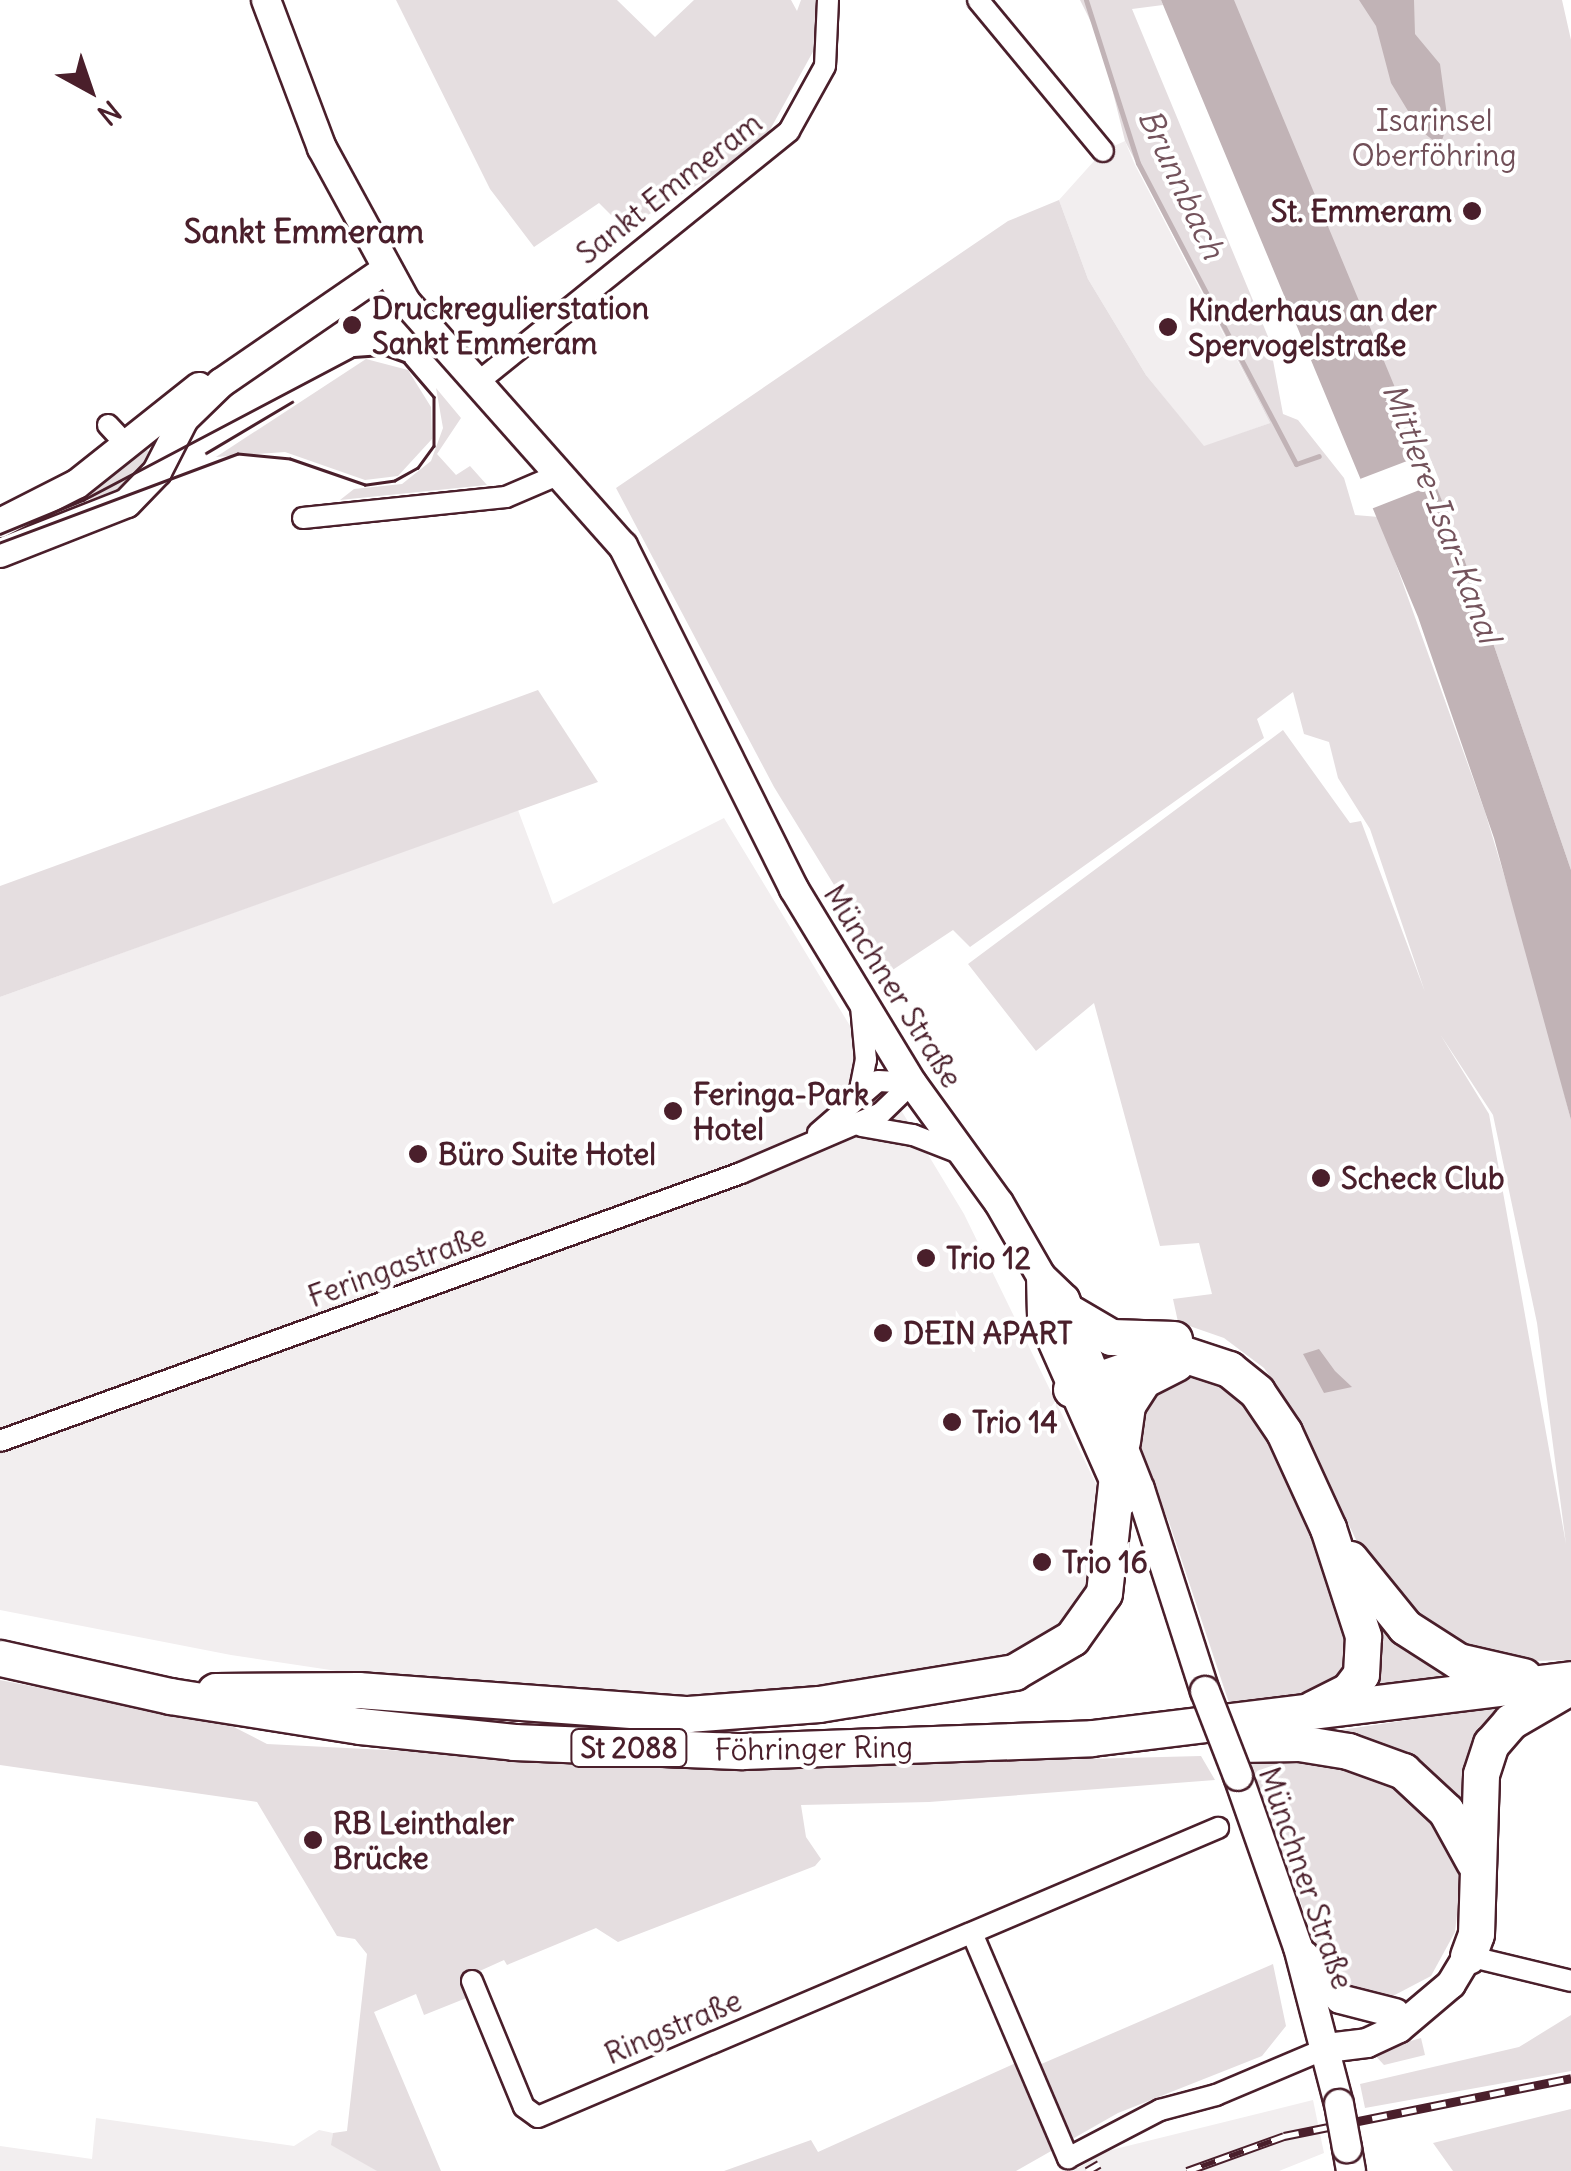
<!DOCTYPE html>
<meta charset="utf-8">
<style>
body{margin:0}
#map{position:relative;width:1571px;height:2171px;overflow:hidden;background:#fff;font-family:Delius,sans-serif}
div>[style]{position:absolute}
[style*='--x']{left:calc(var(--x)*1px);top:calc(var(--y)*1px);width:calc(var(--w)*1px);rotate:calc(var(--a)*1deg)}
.built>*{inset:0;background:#f2eeef}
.green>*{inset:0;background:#e5dee0}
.water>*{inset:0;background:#c1b3b6}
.pier>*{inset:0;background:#fff}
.stream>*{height:5px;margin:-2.5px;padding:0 2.5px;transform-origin:2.5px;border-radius:2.5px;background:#c1b3b6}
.roads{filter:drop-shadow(2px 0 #4a1f2b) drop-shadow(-2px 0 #4a1f2b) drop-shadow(0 2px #4a1f2b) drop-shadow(0 -2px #4a1f2b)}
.street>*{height:20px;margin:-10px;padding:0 10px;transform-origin:10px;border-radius:10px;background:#fff}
.secondary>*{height:28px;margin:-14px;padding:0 14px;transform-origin:14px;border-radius:14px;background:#fff}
.highway>*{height:35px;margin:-17.5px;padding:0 17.5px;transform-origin:17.5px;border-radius:17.5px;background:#fff}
.tram>*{height:2.5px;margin:-1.25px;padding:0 1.25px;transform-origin:1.25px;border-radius:1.25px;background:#4a1f2b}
.rail>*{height:9px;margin-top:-4.5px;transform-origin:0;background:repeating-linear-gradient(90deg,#fff 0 15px,#4a1f2b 0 30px);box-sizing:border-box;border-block:2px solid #4a1f2b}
.bridges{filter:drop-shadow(2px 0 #4a1f2b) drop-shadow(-2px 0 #4a1f2b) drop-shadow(0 2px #4a1f2b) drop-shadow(0 -2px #4a1f2b)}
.secondary-bridge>*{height:28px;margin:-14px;padding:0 14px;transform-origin:14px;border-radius:14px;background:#fff}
.dots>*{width:28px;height:28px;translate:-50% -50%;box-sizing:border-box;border:5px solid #fff;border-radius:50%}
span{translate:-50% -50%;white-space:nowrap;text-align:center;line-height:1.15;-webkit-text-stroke:8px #fff;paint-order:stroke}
.shield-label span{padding:2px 8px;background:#fff;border:2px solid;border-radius:8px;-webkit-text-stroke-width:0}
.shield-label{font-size:28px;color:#4a1f2b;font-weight:700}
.park-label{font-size:30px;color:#714f58}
.street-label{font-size:30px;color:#4a1f2b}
.poi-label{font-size:30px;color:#4a1f2b;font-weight:700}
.right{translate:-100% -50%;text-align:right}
.left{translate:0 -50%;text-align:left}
.water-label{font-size:32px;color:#74535c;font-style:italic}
.neighbourhood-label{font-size:32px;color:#4a1f2b;font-weight:700}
.north{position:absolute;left:40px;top:40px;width:100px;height:100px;-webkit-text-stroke:8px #fff;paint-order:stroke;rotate:140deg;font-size:28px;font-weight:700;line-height:40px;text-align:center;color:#4a1f2b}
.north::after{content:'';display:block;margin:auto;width:35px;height:45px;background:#4a1f2b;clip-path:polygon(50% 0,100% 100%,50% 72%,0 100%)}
</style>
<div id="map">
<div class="built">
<i style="clip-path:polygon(1125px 141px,1135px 165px,1270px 423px,1204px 447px,1146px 375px,1088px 279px,1059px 200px,1103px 151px)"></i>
<i style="clip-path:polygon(518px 810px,553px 904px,724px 818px,964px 1214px,1097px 1486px,1108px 1529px,1097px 1588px,1030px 1658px,688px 1707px,556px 1704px,231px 1655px,0 1610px,0 997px)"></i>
<i style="clip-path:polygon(1313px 2100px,1324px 2153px,1279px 2171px,1073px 2171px,1107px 2151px)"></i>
<i style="clip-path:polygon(96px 2118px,294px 2146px,319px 2130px,333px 2133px,332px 2145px,378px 2171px,0 2171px,0 2146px,92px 2159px)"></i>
</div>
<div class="green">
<i style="clip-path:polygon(396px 0,617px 0,655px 37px,694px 0,791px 0,797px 11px,801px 0,819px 0,820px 39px,761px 146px,625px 229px,599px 203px,534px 247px,490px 189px)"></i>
<i style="clip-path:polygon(evenodd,1080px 0,1161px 0,1163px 5px,1132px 9px,1269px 339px,1283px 414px,1298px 420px,1344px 478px,1355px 515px,1379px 517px,1485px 812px,1531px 964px,1571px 1120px,1571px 1660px,1502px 1662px,1465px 1650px,1414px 1619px,1374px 1577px,1295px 1413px,1264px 1368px,1224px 1338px,1178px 1322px,1173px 1299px,1212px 1294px,1199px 1243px,1160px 1246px,1094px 1003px,1036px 1051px,968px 964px,1283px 730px,1350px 823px,1361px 821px,1425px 992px,1370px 829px,1338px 778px,1329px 742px,1304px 734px,1293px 692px,1257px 719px,1264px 738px,970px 947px,953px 930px,888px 973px,774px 787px,616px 488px,1008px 221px,1059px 200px,1088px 279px,1146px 375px,1204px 446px,1270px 423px,1125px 141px,1100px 40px,1080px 0,1440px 1034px,1493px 1115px,1537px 1323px,1566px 1544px,1489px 1114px,1440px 1034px)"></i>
<i style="clip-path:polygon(1229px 0,1562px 0,1571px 40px,1571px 870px,1455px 532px)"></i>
<i style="clip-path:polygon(366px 359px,408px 370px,431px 407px,432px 439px,398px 476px,365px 480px,285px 452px,216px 457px)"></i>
<i style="clip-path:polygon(436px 388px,461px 418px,437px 454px,456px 475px,470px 466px,487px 485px,340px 500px,354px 489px,402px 484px,431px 461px,443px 428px)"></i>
<i style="clip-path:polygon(138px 443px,155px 456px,130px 484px,89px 508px,91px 491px)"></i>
<i style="clip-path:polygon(538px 690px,598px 782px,0 997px,0 886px)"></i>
<i style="clip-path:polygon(1188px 1372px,1225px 1382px,1263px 1423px,1355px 1631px,1338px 1688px,1231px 1709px,1169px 1522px,1135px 1445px,1139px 1400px)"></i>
<i style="clip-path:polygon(1367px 1604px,1469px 1677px,1366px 1692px)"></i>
<i style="clip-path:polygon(0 1680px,230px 1725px,267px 1744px,743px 1768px,1201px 1756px,1215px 1780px,929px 1802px,801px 1805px,806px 1837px,821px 1859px,815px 1866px,618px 1942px,596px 1928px,507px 1965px,504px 1960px,462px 1979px,469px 1997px,424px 2015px,416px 1994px,374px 2012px,441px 2171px,377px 2171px,331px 2145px,333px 2133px,347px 2131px,367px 1954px,355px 1939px,337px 1936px,257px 1802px,0 1765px)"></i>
<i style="clip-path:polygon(1501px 1706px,1469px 1761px,1462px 1810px,1321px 1733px)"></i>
<i style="clip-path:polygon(1246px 1752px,1348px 1761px,1420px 1794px,1454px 1848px,1461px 1879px,1455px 1932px,1431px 1976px,1391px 1997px,1364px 2001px,1327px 1975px)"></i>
<i style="clip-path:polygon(1273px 1964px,1286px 2026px,1262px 2056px,1118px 2113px,1016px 2171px,724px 2171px,811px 2140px,818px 2152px,1027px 2058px,1032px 2068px)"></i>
<i style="clip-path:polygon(1571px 2015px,1571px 2071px,1365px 2108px,1360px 2084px,1519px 2047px)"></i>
<i style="clip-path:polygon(1421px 2038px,1425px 2055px,1384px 2065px,1372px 2052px)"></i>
<i style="clip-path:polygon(1571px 2109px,1571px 2171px,1453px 2171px,1433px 2143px)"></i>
</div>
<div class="water">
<i style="clip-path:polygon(1161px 0,1234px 0,1455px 532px,1571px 870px,1571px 1120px,1494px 838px,1418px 617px)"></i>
<i style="clip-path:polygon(1359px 0,1414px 0,1415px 34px,1440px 64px,1448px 123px,1440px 146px,1419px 129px,1391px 83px,1376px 26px)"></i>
<i style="clip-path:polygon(1319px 1349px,1335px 1371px,1352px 1387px,1324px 1393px,1303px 1354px)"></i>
</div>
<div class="pier">
<i style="clip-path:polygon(1428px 453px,1440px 482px,1371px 509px,1360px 479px)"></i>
</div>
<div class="stream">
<i style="--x:1086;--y:0;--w:171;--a:72.3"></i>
<i style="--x:1138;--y:163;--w:340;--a:62.3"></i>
<i style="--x:1296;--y:464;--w:24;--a:-19"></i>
</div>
<div class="roads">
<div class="street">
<i style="--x:978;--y:0;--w:196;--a:50.4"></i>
<i style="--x:477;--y:383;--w:401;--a:-38.9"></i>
<i style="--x:789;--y:131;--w:74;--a:-61"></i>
<i style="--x:825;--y:66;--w:66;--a:-87.4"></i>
<i style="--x:108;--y:425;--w:23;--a:47"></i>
<i style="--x:303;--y:518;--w:204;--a:-5.9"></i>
<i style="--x:506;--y:497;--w:61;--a:-23.2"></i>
<i style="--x:859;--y:1095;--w:36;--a:-79"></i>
<i style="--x:866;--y:1060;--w:54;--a:-95.3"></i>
<i style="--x:861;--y:1126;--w:53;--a:9.8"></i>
<i style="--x:913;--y:1135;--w:53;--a:21.2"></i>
<i style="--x:818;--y:1133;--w:79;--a:-40.9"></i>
<i style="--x:878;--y:1081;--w:34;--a:3"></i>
<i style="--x:0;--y:1441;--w:788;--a:-19.88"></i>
<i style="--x:741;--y:1173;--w:152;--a:-23.2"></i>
<i style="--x:881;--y:1113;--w:43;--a:-44.1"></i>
<i style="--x:972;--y:1933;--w:245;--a:66.9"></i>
<i style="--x:1068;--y:2158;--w:104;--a:-27.6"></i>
<i style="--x:1160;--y:2110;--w:58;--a:-15"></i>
<i style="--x:1216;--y:2095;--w:121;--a:-22.9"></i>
<i style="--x:1468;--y:1956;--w:106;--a:13.6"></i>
<i style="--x:472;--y:1981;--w:136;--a:67.6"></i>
<i style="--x:524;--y:2107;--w:17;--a:36"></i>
<i style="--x:538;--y:2117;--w:739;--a:-23.03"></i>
</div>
<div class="secondary">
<i style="--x:266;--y:0;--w:158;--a:69.3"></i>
<i style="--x:322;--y:148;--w:175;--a:61.4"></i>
<i style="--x:406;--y:302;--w:327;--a:48.4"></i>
<i style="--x:623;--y:546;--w:383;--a:63.5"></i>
<i style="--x:794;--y:889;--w:227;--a:58.7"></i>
<i style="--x:912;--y:1083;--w:148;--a:54.1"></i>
<i style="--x:999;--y:1203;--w:84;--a:60.1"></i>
<i style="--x:1041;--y:1276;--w:33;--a:44"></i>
<i style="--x:1065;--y:1299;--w:204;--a:68.5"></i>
<i style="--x:1140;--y:1489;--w:212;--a:72.2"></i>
<i style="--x:0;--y:523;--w:86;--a:-26.9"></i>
<i style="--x:77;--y:484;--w:156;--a:-38.5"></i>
<i style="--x:0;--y:553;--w:136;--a:-21.5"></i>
<i style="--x:127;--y:503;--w:43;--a:-45.9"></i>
<i style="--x:157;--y:472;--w:59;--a:-63"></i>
<i style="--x:184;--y:419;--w:52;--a:-44.2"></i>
<i style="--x:221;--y:383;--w:201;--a:-34.5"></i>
<i style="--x:1041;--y:1276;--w:42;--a:88.6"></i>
<i style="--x:1042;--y:1318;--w:200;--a:66.1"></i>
<i style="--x:1238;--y:1776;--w:181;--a:70.7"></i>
<i style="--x:1298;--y:1947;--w:162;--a:75.4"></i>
<i style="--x:1305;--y:1956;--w:55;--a:50.9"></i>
<i style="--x:1340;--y:1999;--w:57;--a:14.3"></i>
<i style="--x:1327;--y:2048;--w:40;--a:-7.1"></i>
<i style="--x:1367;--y:2043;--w:35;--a:-25"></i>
<i style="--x:1399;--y:2028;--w:68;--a:-40.2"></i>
<i style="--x:1451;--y:1984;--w:33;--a:-59"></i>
<i style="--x:1347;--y:2148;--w:23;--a:80"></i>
</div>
<div class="highway">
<i style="--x:1072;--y:1314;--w:45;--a:30.5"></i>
<i style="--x:1111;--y:1337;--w:63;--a:1.8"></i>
<i style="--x:1071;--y:1389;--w:112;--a:-19.2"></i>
<i style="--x:1177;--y:1352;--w:55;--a:18.1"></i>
<i style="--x:1229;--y:1369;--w:36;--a:39"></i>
<i style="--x:1257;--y:1392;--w:48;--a:56"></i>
<i style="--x:1284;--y:1432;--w:106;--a:65.4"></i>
<i style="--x:1328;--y:1528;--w:114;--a:72"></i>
<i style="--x:1363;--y:1636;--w:38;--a:93"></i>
<i style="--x:1361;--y:1674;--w:21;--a:127"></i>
<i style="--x:1348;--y:1691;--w:40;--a:153.4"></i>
<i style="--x:1122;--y:1441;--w:36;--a:-82"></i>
<i style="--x:1127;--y:1405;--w:30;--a:-57"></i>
<i style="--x:1143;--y:1380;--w:37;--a:-27"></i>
<i style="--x:1350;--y:1559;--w:87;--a:51"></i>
<i style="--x:1405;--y:1627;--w:63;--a:32.7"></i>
<i style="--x:1458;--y:1661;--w:67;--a:13"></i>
<i style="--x:0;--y:1658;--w:174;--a:12.6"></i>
<i style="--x:170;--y:1696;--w:192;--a:9"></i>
<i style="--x:360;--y:1726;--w:155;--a:5.9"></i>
<i style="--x:514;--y:1742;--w:229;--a:2.3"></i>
<i style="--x:743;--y:1751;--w:349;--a:-2.1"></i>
<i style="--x:1092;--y:1738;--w:483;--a:-7"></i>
<i style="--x:215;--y:1691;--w:143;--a:-0.4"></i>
<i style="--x:358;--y:1690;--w:331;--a:4.2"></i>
<i style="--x:688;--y:1714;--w:131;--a:-4.4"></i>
<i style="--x:819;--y:1704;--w:198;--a:-9.3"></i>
<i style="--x:1014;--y:1672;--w:67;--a:-30.4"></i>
<i style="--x:1072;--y:1638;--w:55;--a:-54.6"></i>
<i style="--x:1104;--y:1593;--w:109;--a:-83.7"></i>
<i style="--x:1236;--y:1744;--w:63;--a:-0.9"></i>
<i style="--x:1299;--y:1743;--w:50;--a:9.3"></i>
<i style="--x:1348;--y:1751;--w:59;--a:20"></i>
<i style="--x:1403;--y:1771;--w:59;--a:42.9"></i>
<i style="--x:1446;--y:1811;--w:58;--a:61.2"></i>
<i style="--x:1468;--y:1956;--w:23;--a:-70"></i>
<i style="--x:1476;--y:1934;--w:160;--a:-88.2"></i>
<i style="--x:1481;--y:1774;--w:32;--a:-72"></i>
<i style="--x:1491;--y:1744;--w:30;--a:-49"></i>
<i style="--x:1511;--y:1721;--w:64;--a:-30.2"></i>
</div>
</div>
<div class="tram">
<i style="--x:206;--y:453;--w:100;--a:-30.7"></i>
<i style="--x:0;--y:534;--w:90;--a:-22.3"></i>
<i style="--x:83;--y:500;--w:306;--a:-27.8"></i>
<i style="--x:354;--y:357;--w:31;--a:-4"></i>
<i style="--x:385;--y:355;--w:20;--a:20"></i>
<i style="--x:404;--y:362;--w:46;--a:49.4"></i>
<i style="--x:434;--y:397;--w:49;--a:90"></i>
<i style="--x:434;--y:446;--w:27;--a:126"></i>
<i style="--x:418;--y:468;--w:26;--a:151"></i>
<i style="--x:395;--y:481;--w:30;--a:172"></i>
<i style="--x:365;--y:485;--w:79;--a:-160.9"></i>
<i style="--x:290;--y:459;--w:52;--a:-174.5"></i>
<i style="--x:238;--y:454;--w:254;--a:159.5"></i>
</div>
<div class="rail">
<i style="--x:1087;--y:2171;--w:14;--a:-30"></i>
<i style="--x:1187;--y:2171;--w:103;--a:-19.8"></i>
<i style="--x:1284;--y:2136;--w:293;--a:-11.4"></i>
</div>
<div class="bridges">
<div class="secondary-bridge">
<i style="--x:1205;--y:1691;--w:91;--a:68.8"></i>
<i style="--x:1339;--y:2104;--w:45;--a:79.7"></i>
</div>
</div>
<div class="dots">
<i style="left:1472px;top:211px;background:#4a1f2b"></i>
<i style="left:352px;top:325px;background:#4a1f2b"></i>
<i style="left:1168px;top:327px;background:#4a1f2b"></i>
<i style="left:673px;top:1111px;background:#4a1f2b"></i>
<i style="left:418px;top:1154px;background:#4a1f2b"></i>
<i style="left:1321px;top:1178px;background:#4a1f2b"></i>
<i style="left:926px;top:1258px;background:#4a1f2b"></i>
<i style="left:883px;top:1333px;background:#4a1f2b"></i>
<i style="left:952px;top:1422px;background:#4a1f2b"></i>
<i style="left:1042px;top:1562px;background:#4a1f2b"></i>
<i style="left:313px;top:1840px;background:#4a1f2b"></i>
</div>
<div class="shield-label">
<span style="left:629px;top:1748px">St 2088</span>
</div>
<div class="park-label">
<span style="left:1434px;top:137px">Isarinsel<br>Oberföhring</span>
</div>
<div class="street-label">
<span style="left:669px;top:188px;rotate:-38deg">Sankt Emmeram</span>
<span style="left:893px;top:986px;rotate:58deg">Münchner Straße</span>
<span style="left:397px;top:1266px;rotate:-20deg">Feringastraße</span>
<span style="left:814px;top:1748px;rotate:-1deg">Föhringer Ring</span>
<span style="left:1306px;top:1878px;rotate:71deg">Münchner Straße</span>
<span style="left:673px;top:2027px;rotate:-23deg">Ringstraße</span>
</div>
<div class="poi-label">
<span class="right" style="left:1452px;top:211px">St. Emmeram</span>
<span class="left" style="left:372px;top:325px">Druckregulierstation<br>Sankt Emmeram</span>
<span class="left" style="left:1188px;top:327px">Kinderhaus an der<br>Spervogelstraße</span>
<span class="left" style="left:693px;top:1111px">Feringa-Park<br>Hotel</span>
<span class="left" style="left:438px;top:1154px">Büro Suite Hotel</span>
<span class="left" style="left:1341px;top:1178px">Scheck Club</span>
<span class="left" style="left:946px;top:1258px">Trio 12</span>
<span class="left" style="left:903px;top:1333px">DEIN APART</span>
<span class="left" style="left:972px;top:1422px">Trio 14</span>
<span class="left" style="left:1062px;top:1562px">Trio 16</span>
<span class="left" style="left:333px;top:1840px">RB Leinthaler<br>Brücke</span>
</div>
<div class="water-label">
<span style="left:1181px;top:184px;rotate:65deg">Brunnbach</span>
<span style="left:1441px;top:513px;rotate:69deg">Mittlere-Isar-Kanal</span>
</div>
<div class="neighbourhood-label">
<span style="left:304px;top:232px">Sankt Emmeram</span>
</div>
<div class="north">N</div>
</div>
